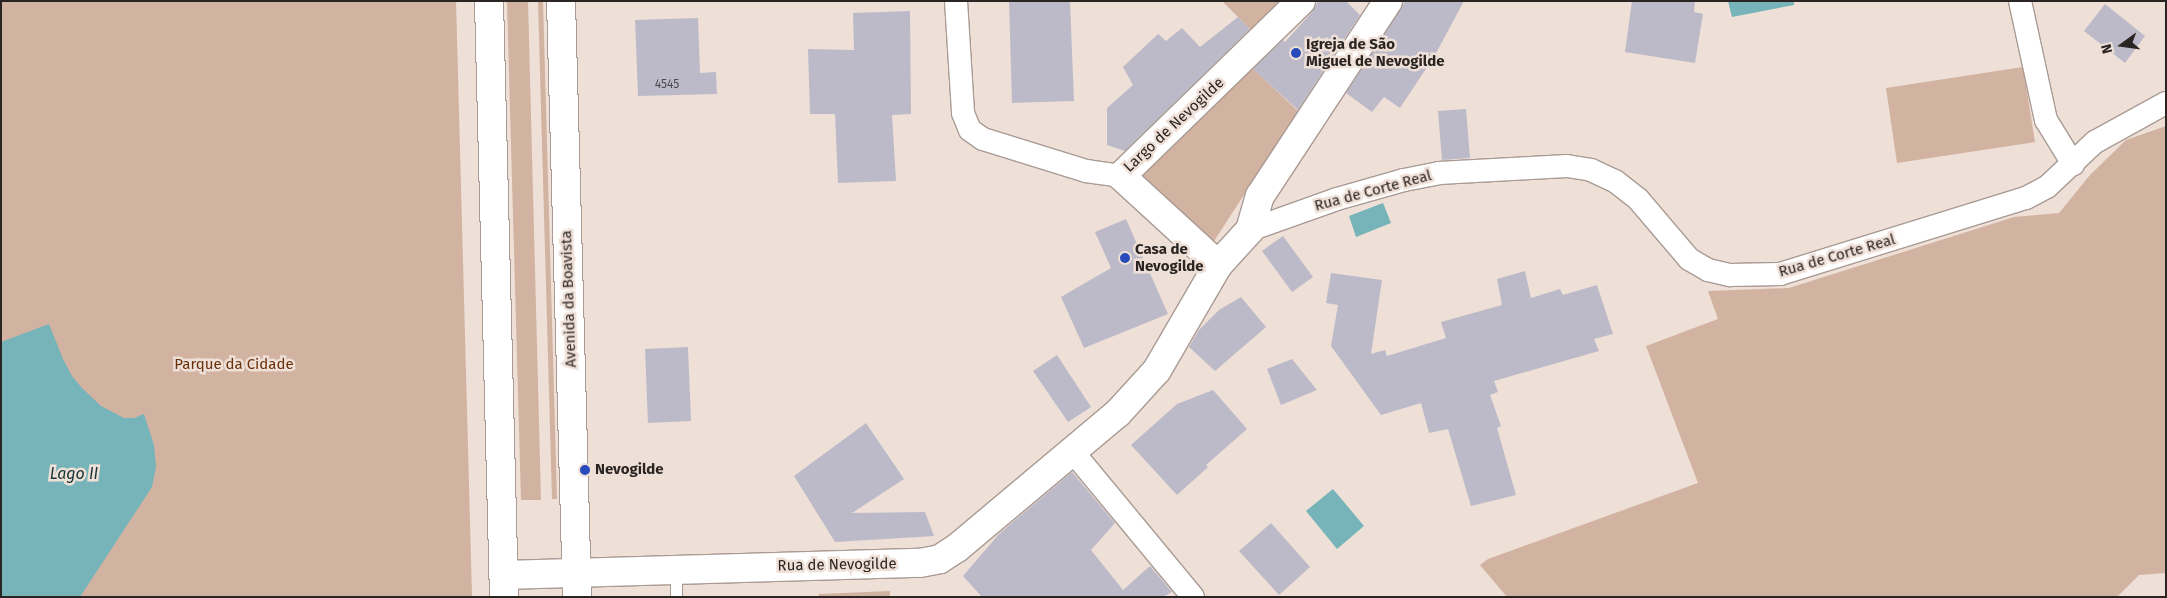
<!DOCTYPE html>
<meta charset="utf-8">
<style>
body{margin:0}
#map{position:relative;width:2167px;height:598px;overflow:hidden;background:#eedfd7;font-family:"Fira Sans",sans-serif}
div>[style]{position:absolute}
[style*='--x']{left:calc(var(--x)*1px);top:calc(var(--y)*1px);width:calc(var(--w)*1px);rotate:calc(var(--a)*1deg)}
.green>*{inset:0;background:#d2b2a0}
.water>*{inset:0;background:#77b4ba}
.building>*{inset:0;background:#bcbac8}
.roads{filter:drop-shadow(1px 0 #a99b94) drop-shadow(-1px 0 #a99b94) drop-shadow(0 1px #a99b94) drop-shadow(0 -1px #a99b94)}
.lane>*{height:11px;margin:-5.5px;padding:0 5.5px;transform-origin:5.5px;border-radius:5.5px;background:#fff}
.street>*{height:22px;margin:-11px;padding:0 11px;transform-origin:11px;border-radius:11px;background:#fff}
.secondary>*{height:28px;margin:-14px;padding:0 14px;transform-origin:14px;border-radius:14px;background:#fff}
.primary>*{height:28px;margin:-14px;padding:0 14px;transform-origin:14px;border-radius:14px;background:#fff}
.dots>*{width:14px;height:14px;translate:-50% -50%;box-sizing:border-box;border:2px solid #eedfd7;border-radius:50%}
span{translate:-50% -50%;white-space:nowrap;text-align:center;line-height:1.15;-webkit-text-stroke:5px #eedfd7;paint-order:stroke}
.number-label{font-size:12px;color:#4e4a4c}
.number-label span{-webkit-text-stroke-width:0}
.poi-label{font-size:15px;color:#2a2522;font-weight:700}
.left{translate:0 -50%;text-align:left}
.street-label{font-size:15px;color:#2a2522}
.park-label{font-size:15px;color:#69310b}
.water-label{font-size:16px;color:#153438;font-style:italic}
.frame{position:absolute;inset:0;border:2px solid #2a2522;pointer-events:none}
.north{position:absolute;left:2097px;top:20px;width:50px;height:50px;-webkit-text-stroke:4px #eedfd7;paint-order:stroke;rotate:256deg;font-size:14px;font-weight:700;line-height:20px;text-align:center;color:#2a2522}
.north::after{content:'';display:block;margin:auto;width:18px;height:22px;background:#2a2522;clip-path:polygon(50% 0,100% 100%,50% 72%,0 100%)}
</style>
<div id="map">
<div class="green">
<i style="clip-path:polygon(1px 1px,456px 1px,472px 597px,1px 597px)"></i>
<i style="clip-path:polygon(507px 1px,528px 1px,541px 500px,521px 500px)"></i>
<i style="clip-path:polygon(538px 1px,543px 1px,557px 499px,552px 499px)"></i>
<i style="clip-path:polygon(1222px 1px,1284px 1px,1253px 32px)"></i>
<i style="clip-path:polygon(1249px 65px,1298px 111px,1209px 249px,1132px 177px)"></i>
<i style="clip-path:polygon(2023px 67px,2035px 142px,1897px 163px,1886px 88px)"></i>
<i style="clip-path:polygon(2166px 126px,2166px 573px,2139px 575px,2117px 597px,1507px 597px,1480px 565px,1488px 559px,1698px 483px,1646px 346px,1718px 319px,1708px 291px,1789px 288px,2014px 217px,2059px 213px,2090px 175px,2126px 140px)"></i>
<i style="clip-path:polygon(890px 591px,890px 597px,819px 597px,819px 594px)"></i>
</div>
<div class="water">
<i style="clip-path:polygon(1728px 1px,1794px 1px,1794px 5px,1732px 17px)"></i>
<i style="clip-path:polygon(1383px 203px,1391px 223px,1356px 237px,1349px 216px)"></i>
<i style="clip-path:polygon(49px 324px,63px 359px,72px 376px,82px 388px,101px 406px,124px 418px,134px 418px,144px 414px,154px 445px,156px 467px,152px 487px,80px 597px,1px 597px,1px 342px)"></i>
<i style="clip-path:polygon(1333px 489px,1364px 526px,1337px 549px,1306px 511px)"></i>
</div>
<div class="building">
<i style="clip-path:polygon(1009px 1px,1070px 1px,1074px 101px,1012px 103px)"></i>
<i style="clip-path:polygon(1318px 1px,1346px 1px,1360px 15px,1298px 110px,1253px 69px,1283px 40px,1285px 42px,1312px 12px)"></i>
<i style="clip-path:polygon(1405px 1px,1464px 1px,1435px 55px,1400px 108px,1384px 97px,1372px 112px,1346px 93px)"></i>
<i style="clip-path:polygon(1632px 1px,1695px 1px,1694px 12px,1703px 14px,1695px 63px,1625px 52px)"></i>
<i style="clip-path:polygon(2105px 4px,2145px 36px,2125px 63px,2084px 31px)"></i>
<i style="clip-path:polygon(910px 11px,911px 114px,892px 115px,896px 181px,838px 183px,835px 114px,810px 114px,808px 49px,854px 50px,853px 13px)"></i>
<i style="clip-path:polygon(1238px 17px,1250px 29px,1125px 151px,1107px 145px,1107px 108px,1133px 85px,1123px 67px,1158px 34px,1166px 41px,1182px 28px,1200px 47px)"></i>
<i style="clip-path:polygon(698px 18px,700px 73px,716px 72px,717px 94px,638px 96px,635px 20px)"></i>
<i style="clip-path:polygon(1466px 109px,1470px 158px,1442px 160px,1438px 111px)"></i>
<i style="clip-path:polygon(1126px 219px,1168px 314px,1084px 348px,1061px 297px,1111px 268px,1095px 232px)"></i>
<i style="clip-path:polygon(1283px 236px,1313px 277px,1292px 292px,1262px 251px)"></i>
<i style="clip-path:polygon(1525px 271px,1531px 298px,1560px 289px,1563px 295px,1597px 285px,1613px 334px,1594px 339px,1599px 351px,1494px 381px,1498px 392px,1490px 395px,1501px 426px,1497px 428px,1516px 495px,1471px 506px,1448px 429px,1429px 433px,1421px 403px,1381px 415px,1331px 346px,1338px 305px,1326px 303px,1331px 273px,1382px 280px,1371px 354px,1385px 350px,1387px 356px,1446px 338px,1441px 322px,1502px 305px,1497px 279px)"></i>
<i style="clip-path:polygon(1241px 297px,1266px 327px,1215px 371px,1189px 347px,1199px 330px,1219px 310px)"></i>
<i style="clip-path:polygon(688px 347px,691px 421px,648px 423px,645px 349px)"></i>
<i style="clip-path:polygon(1057px 355px,1091px 407px,1068px 422px,1033px 371px)"></i>
<i style="clip-path:polygon(1292px 359px,1317px 390px,1281px 405px,1267px 369px)"></i>
<i style="clip-path:polygon(1213px 390px,1247px 429px,1206px 465px,1208px 467px,1177px 495px,1131px 445px,1177px 404px)"></i>
<i style="clip-path:polygon(866px 423px,904px 479px,852px 513px,925px 512px,934px 536px,835px 542px,794px 476px)"></i>
<i style="clip-path:polygon(1072px 472px,1115px 523px,1091px 550px,1123px 590px,1150px 566px,1172px 592px,1163px 597px,982px 597px,963px 576px,999px 534px)"></i>
<i style="clip-path:polygon(1271px 523px,1310px 567px,1279px 595px,1239px 551px)"></i>
</div>
<div class="roads">
<div class="lane">
<i style="--x:676;--y:569;--w:28;--a:90"></i>
</div>
<div class="street">
<i style="--x:956;--y:1;--w:112;--a:86.4"></i>
<i style="--x:963;--y:113;--w:18;--a:68"></i>
<i style="--x:970;--y:130;--w:16;--a:35"></i>
<i style="--x:983;--y:139;--w:108;--a:17.3"></i>
<i style="--x:1086;--y:171;--w:35;--a:8"></i>
<i style="--x:2020;--y:1;--w:122;--a:77.7"></i>
<i style="--x:2046;--y:120;--w:52;--a:58.5"></i>
<i style="--x:1250;--y:230;--w:92;--a:-19.6"></i>
<i style="--x:1337;--y:199;--w:70;--a:-15.8"></i>
<i style="--x:1404;--y:180;--w:36;--a:-11"></i>
<i style="--x:1439;--y:173;--w:128;--a:-3.1"></i>
<i style="--x:1567;--y:166;--w:24;--a:9"></i>
<i style="--x:1591;--y:170;--w:26;--a:25"></i>
<i style="--x:1615;--y:181;--w:29;--a:38"></i>
<i style="--x:1638;--y:199;--w:79;--a:49.6"></i>
<i style="--x:1689;--y:259;--w:22;--a:30"></i>
<i style="--x:1708;--y:270;--w:23;--a:13"></i>
<i style="--x:1730;--y:275;--w:50;--a:-1.1"></i>
<i style="--x:1780;--y:274;--w:257;--a:-17.2"></i>
<i style="--x:2026;--y:198;--w:24;--a:-28"></i>
<i style="--x:2047;--y:187;--w:66;--a:-43.2"></i>
<i style="--x:2095;--y:142;--w:81;--a:-28.8"></i>
<i style="--x:1073;--y:452;--w:188;--a:50.4"></i>
</div>
<div class="secondary">
<i style="--x:1301;--y:1;--w:251;--a:135.8"></i>
<i style="--x:1121;--y:176;--w:132;--a:42.5"></i>
<i style="--x:1218;--y:265;--w:47;--a:-47.6"></i>
<i style="--x:1250;--y:230;--w:35;--a:-74"></i>
<i style="--x:1260;--y:196;--w:233;--a:-56.7"></i>
<i style="--x:504;--y:575;--w:416;--a:-1.7"></i>
<i style="--x:920;--y:563;--w:20;--a:-11"></i>
<i style="--x:940;--y:559;--w:20;--a:-33"></i>
<i style="--x:957;--y:548;--w:210;--a:-40"></i>
<i style="--x:1118;--y:413;--w:58;--a:-47.8"></i>
<i style="--x:1157;--y:370;--w:121;--a:-59.8"></i>
</div>
<div class="primary">
<i style="--x:489;--y:1;--w:596;--a:88.56"></i>
<i style="--x:561;--y:1;--w:596;--a:88.46"></i>
</div>
</div>
<div class="dots">
<i style="left:1296px;top:53px;background:#274bba"></i>
<i style="left:1125px;top:258px;background:#274bba"></i>
<i style="left:585px;top:470px;background:#274bba"></i>
</div>
<div class="number-label">
<span style="left:667px;top:85px">4545</span>
</div>
<div class="poi-label">
<span class="left" style="left:1306px;top:53px">Igreja de São<br>Miguel de Nevogilde</span>
<span class="left" style="left:1135px;top:258px">Casa de<br>Nevogilde</span>
<span class="left" style="left:595px;top:470px">Nevogilde</span>
</div>
<div class="street-label">
<span style="left:1174px;top:125px;rotate:-43deg">Largo de Nevogilde</span>
<span style="left:1373px;top:191px;rotate:-15deg">Rua de Corte Real</span>
<span style="left:1837px;top:256px;rotate:-16deg">Rua de Corte Real</span>
<span style="left:569px;top:299px;rotate:-92deg">Avenida da Boavista</span>
<span style="left:837px;top:565px;rotate:-1deg">Rua de Nevogilde</span>
</div>
<div class="park-label">
<span style="left:234px;top:365px">Parque da Cidade</span>
</div>
<div class="water-label">
<span style="left:74px;top:474px">Lago II</span>
</div>
<div class="frame"></div>
<div class="north">N</div>
</div>
